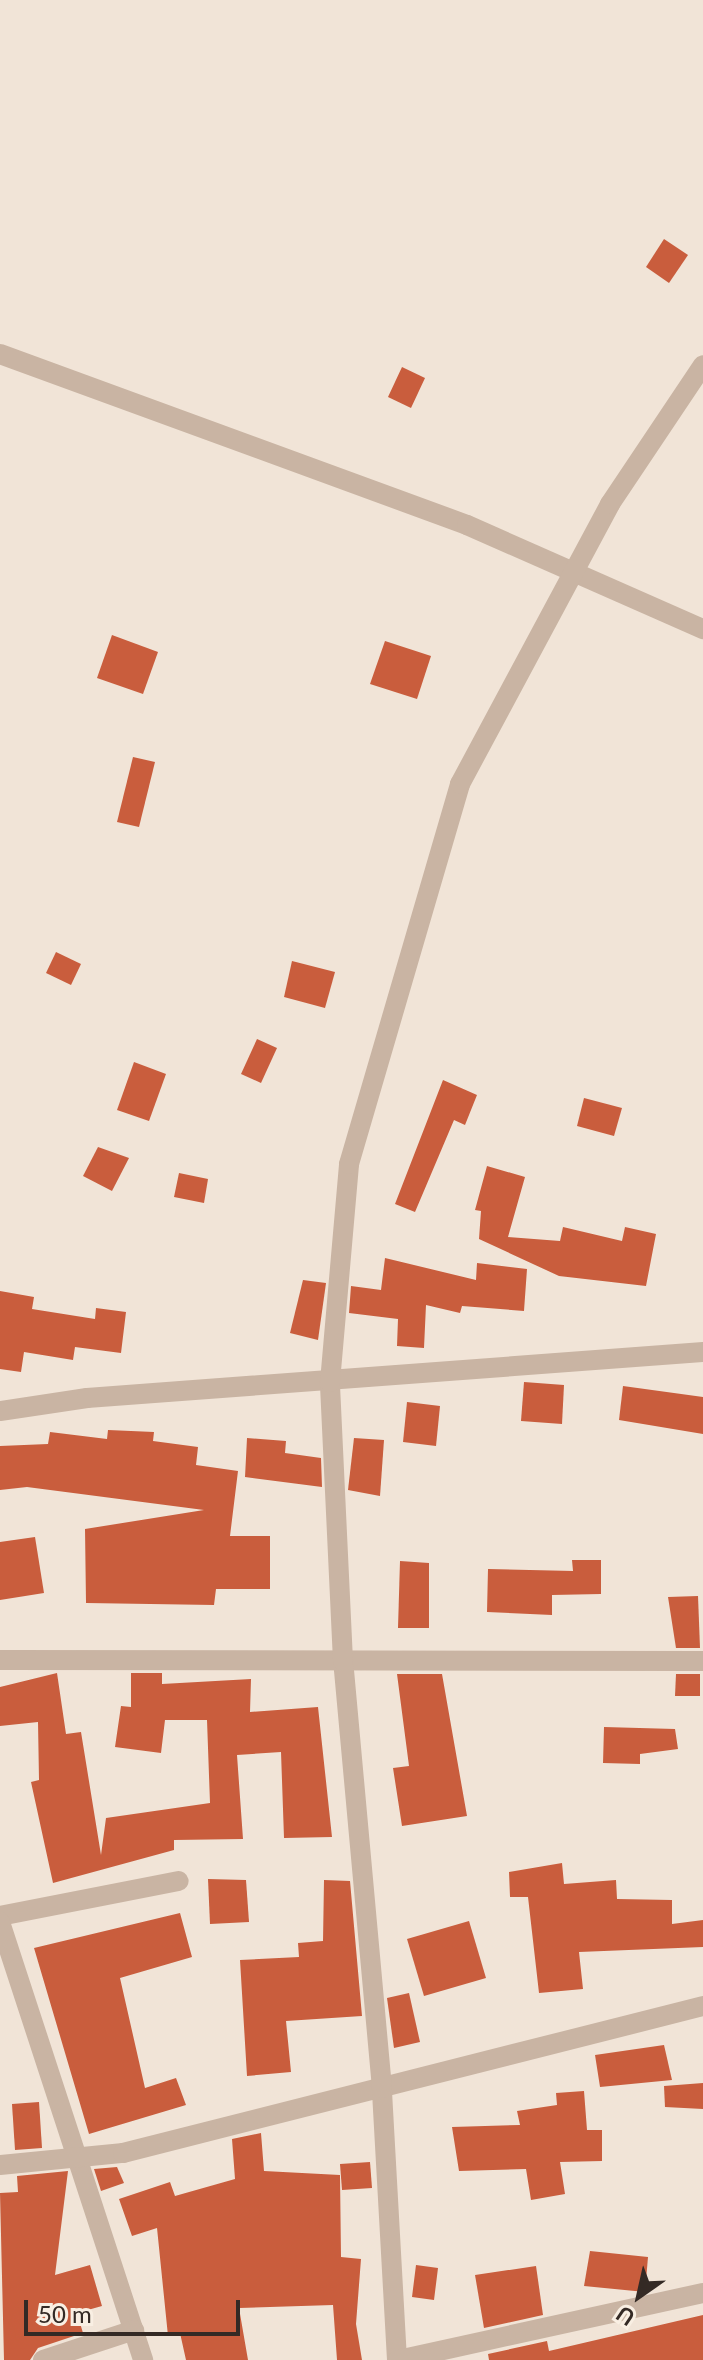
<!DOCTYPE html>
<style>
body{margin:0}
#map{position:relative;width:703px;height:2360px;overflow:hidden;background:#f1e4d7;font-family:Lato,sans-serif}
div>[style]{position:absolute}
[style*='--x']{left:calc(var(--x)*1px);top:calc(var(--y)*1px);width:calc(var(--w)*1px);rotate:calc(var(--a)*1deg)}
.building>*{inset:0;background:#c95d3d}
.minor>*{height:20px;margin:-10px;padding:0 10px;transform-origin:10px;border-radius:10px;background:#c9b4a3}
span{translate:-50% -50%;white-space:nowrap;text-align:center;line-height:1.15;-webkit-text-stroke:7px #f9efe3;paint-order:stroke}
.north{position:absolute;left:599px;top:2256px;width:80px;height:80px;-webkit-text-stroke:6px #f9efe3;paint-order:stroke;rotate:214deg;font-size:22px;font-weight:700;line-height:32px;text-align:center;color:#342a25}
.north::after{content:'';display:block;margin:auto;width:28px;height:36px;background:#342a25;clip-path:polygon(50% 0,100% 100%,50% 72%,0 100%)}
.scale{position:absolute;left:24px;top:2300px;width:216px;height:36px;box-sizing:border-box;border:4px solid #342a25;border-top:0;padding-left:10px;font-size:24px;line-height:28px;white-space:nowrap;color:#342a25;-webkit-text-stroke:6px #f9efe3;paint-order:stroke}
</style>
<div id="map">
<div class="building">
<i style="clip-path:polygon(664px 239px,688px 255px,669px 283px,646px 267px)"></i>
<i style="clip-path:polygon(402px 367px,425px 378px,411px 408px,388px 397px)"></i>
<i style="clip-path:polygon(112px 635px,158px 652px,143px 694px,97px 678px)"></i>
<i style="clip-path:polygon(385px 641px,431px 656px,417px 699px,370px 684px)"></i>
<i style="clip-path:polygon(133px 757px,155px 762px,139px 827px,117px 822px)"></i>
<i style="clip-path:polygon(56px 952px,81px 964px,71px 985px,46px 973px)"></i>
<i style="clip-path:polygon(292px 961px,335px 972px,325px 1008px,284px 997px)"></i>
<i style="clip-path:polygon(257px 1039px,277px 1048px,261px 1083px,241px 1074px)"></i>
<i style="clip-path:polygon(134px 1062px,166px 1074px,149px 1121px,117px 1110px)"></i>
<i style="clip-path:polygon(443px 1080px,477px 1095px,465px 1125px,454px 1120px,415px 1212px,395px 1204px)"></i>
<i style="clip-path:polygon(584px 1098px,622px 1108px,614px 1136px,577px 1126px)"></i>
<i style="clip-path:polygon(98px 1147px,129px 1158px,112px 1191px,83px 1176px)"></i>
<i style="clip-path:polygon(487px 1166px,525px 1177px,508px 1237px,560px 1241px,563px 1227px,622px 1241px,625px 1227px,656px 1234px,646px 1286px,559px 1276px,479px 1239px,481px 1211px,475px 1210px)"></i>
<i style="clip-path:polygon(179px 1173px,208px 1179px,204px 1203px,174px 1197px)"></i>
<i style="clip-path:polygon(385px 1258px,476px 1280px,477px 1263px,527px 1269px,524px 1311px,462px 1306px,460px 1313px,426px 1305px,424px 1348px,397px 1346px,398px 1319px,349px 1313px,351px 1286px,381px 1290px)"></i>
<i style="clip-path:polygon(303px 1280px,326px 1283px,318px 1340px,290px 1333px)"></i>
<i style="clip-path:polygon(0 1291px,34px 1297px,32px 1309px,95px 1319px,96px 1308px,126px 1312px,121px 1353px,75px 1347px,73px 1360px,24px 1352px,21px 1372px,0 1369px)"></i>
<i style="clip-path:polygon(524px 1382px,564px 1385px,562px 1424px,521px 1421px)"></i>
<i style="clip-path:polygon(623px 1386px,703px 1397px,703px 1434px,619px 1420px)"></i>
<i style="clip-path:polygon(407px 1402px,440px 1406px,436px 1446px,403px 1442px)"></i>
<i style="clip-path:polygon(108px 1430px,154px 1432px,153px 1441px,198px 1447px,196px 1465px,238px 1471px,230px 1536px,270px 1536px,270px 1589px,216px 1589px,214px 1605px,86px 1603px,85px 1529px,204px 1510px,27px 1487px,0 1490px,0 1446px,48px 1444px,50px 1432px,107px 1439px)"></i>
<i style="clip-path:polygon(247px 1438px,286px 1441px,285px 1453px,321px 1458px,322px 1487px,245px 1477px)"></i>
<i style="clip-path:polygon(354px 1438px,384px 1440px,380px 1496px,348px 1490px)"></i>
<i style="clip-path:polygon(35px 1537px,44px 1593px,0 1600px,0 1542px)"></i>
<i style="clip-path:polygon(572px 1560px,601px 1560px,601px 1594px,552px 1595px,552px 1615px,487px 1612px,488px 1569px,573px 1571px)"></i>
<i style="clip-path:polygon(400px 1561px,429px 1563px,429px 1628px,398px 1628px)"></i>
<i style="clip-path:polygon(698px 1596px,700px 1648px,676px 1648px,668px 1597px)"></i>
<i style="clip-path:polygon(57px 1673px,66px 1734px,81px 1732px,101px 1855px,106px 1818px,210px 1803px,207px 1720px,165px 1720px,161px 1753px,115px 1747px,121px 1706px,131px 1707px,131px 1673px,162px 1673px,162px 1684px,251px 1679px,250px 1712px,318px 1707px,332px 1837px,284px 1838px,281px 1752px,237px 1755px,243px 1839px,174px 1840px,174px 1850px,53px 1883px,31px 1782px,39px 1780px,38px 1722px,0 1726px,0 1687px)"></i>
<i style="clip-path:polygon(397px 1674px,442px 1674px,467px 1816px,402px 1826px,393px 1768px,409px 1766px)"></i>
<i style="clip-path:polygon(676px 1674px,700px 1674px,700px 1696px,675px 1696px)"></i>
<i style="clip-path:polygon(604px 1727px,675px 1729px,678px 1749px,640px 1754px,640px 1764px,603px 1763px)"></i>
<i style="clip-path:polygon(562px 1863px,564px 1884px,616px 1880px,617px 1899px,672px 1900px,672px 1924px,703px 1920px,703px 1947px,579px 1952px,583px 1989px,539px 1993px,528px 1897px,510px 1897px,509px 1872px)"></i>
<i style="clip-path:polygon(208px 1879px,246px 1880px,249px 1922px,210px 1924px)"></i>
<i style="clip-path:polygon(324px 1880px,350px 1881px,362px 2016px,286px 2021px,291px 2072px,247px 2076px,240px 1960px,299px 1957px,298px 1943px,323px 1941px)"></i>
<i style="clip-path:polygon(180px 1913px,192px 1957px,120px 1978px,145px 2088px,176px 2078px,186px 2105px,89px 2134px,34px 1948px)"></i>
<i style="clip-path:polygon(469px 1921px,486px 1978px,424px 1996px,407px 1939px)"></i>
<i style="clip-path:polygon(409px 1993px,420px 2042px,394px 2048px,387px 1998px)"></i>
<i style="clip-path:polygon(664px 2045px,672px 2080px,600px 2087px,595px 2055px)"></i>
<i style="clip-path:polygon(703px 2083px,703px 2109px,665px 2107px,664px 2086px)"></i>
<i style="clip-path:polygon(584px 2091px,587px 2130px,602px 2130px,602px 2161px,560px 2162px,565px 2194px,531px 2200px,526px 2169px,459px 2171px,452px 2127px,520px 2125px,517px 2111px,557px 2105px,556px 2093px)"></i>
<i style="clip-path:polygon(39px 2102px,42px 2148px,15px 2150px,12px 2104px)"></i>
<i style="clip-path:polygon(261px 2133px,264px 2171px,340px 2175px,341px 2257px,361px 2259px,356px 2324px,362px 2360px,337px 2360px,333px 2305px,239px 2308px,248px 2360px,186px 2360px,180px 2333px,168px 2336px,157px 2228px,132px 2236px,119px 2199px,170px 2182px,175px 2196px,235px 2179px,232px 2139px)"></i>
<i style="clip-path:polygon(370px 2162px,372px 2188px,342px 2190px,340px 2164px)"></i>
<i style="clip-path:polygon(117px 2167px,124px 2183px,101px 2191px,94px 2169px)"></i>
<i style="clip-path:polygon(68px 2171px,55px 2275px,90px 2265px,102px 2306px,77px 2313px,83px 2333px,38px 2348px,30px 2360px,4px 2360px,0 2193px,18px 2192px,17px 2176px)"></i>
<i style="clip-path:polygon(590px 2251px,648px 2257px,645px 2292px,584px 2286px)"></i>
<i style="clip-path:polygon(416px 2265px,438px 2268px,434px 2300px,412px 2297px)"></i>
<i style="clip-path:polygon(536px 2266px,543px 2315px,484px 2328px,475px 2275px)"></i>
<i style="clip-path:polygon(703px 2315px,703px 2360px,489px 2360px,488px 2354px,547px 2341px,549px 2351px)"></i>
</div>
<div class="minor">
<i style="--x:0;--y:354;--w:497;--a:20.1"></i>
<i style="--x:467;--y:525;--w:258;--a:23.8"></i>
<i style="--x:0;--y:1411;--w:88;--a:-8.5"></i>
<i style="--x:87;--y:1398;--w:618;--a:-4.27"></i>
<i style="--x:0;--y:1660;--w:703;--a:0.08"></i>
<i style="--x:0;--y:1916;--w:182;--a:-11.1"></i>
<i style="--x:0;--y:1922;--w:461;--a:71.9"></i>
<i style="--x:0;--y:2165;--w:124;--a:-5.6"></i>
<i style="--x:123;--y:2153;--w:598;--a:-14.22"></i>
<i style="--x:43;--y:2360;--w:96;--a:-18.2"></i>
<i style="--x:397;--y:2360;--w:272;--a:-93.2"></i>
<i style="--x:382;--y:2088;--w:429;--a:-95.2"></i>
<i style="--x:343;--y:1661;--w:279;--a:-92.7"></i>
<i style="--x:330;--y:1382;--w:219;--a:-85"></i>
<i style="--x:349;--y:1164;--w:396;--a:-73.7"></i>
<i style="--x:460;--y:784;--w:318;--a:-61.8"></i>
<i style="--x:610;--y:504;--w:167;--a:-56.2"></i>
<i style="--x:398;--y:2360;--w:312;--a:-12.4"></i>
</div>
<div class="north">U</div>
<div class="scale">50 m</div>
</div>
